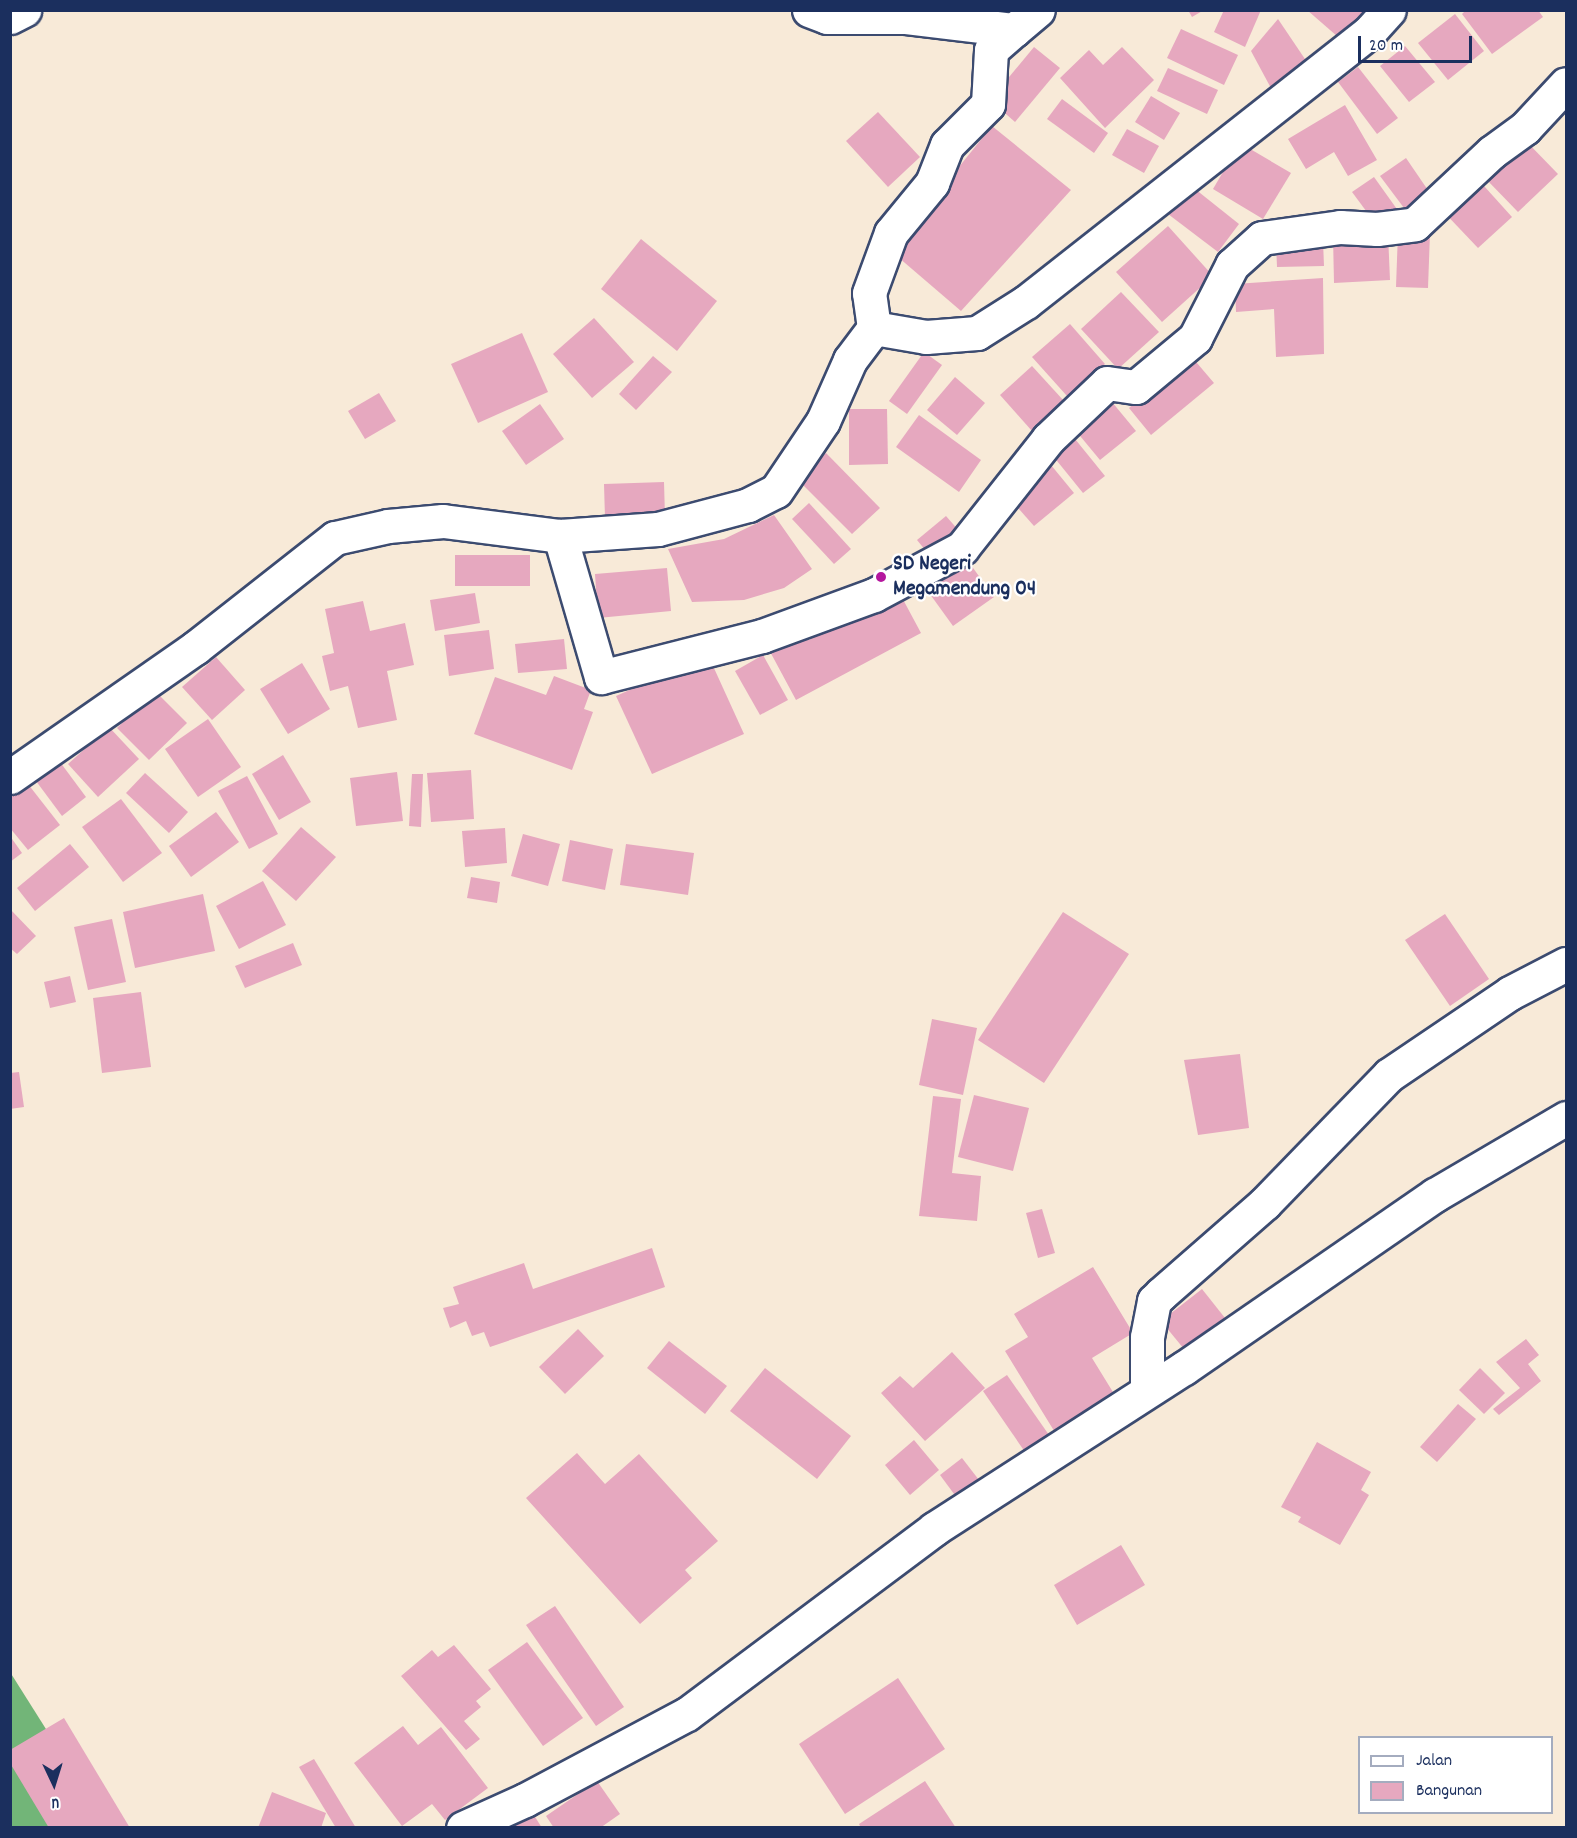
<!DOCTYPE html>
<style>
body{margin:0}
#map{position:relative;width:1577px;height:1838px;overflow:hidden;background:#f8ead8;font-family:Dekko,sans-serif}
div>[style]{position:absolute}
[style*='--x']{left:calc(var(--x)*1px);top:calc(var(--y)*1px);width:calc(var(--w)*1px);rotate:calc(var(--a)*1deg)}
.forest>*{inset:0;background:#72b578}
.building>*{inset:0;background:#e6a8bf}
.roads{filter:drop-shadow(2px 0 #3c4b70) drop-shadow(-2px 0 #3c4b70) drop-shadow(0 2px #3c4b70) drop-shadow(0 -2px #3c4b70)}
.street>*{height:33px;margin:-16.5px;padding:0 16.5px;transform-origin:16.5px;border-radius:16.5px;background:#fff}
.dots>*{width:16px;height:16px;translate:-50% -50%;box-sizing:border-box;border:3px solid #fff;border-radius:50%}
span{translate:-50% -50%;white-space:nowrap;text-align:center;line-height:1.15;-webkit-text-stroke:4.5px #fff;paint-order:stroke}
.poi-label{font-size:22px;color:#1b2f5e;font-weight:700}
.left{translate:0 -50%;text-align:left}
.frame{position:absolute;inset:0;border:12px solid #1b2f5e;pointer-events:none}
.legend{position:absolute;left:1358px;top:1736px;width:195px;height:78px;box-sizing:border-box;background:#fff;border:2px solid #a4acbf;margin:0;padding:8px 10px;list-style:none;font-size:18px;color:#1b2f5e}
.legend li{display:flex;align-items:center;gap:12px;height:30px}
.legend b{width:30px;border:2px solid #a4acbf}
.north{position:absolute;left:24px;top:1754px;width:60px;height:60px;-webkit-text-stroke:4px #fff;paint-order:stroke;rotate:176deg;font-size:16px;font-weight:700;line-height:24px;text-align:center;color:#1b2f5e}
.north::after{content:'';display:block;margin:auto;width:21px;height:27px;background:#1b2f5e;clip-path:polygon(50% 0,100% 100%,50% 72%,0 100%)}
.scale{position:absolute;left:1358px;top:36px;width:114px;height:27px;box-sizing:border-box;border:3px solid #1b2f5e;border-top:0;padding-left:8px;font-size:18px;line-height:21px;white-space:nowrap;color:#1b2f5e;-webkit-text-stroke:4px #fff;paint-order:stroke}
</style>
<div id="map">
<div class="forest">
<i style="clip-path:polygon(10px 1672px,104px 1821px,101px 1827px,11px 1827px)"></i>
</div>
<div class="building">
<i style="clip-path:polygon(1188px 10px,1204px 10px,1192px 17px)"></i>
<i style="clip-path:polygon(1224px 10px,1261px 10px,1245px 47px,1214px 32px)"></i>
<i style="clip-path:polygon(1307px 10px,1373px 10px,1345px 43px)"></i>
<i style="clip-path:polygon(1466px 10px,1538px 10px,1543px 17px,1492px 54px,1462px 14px)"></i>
<i style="clip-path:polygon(1455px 14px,1484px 51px,1448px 80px,1418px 43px)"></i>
<i style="clip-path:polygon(1278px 19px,1309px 65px,1272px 90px,1251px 51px)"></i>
<i style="clip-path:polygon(1181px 29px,1238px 55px,1224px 85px,1167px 58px)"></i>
<i style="clip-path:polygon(1405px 46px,1435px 82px,1409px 102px,1380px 66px)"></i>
<i style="clip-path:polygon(1034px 47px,1060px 68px,1015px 122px,990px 100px)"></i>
<i style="clip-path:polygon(1122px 47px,1154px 80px,1105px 128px,1060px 78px,1089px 50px,1103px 65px)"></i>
<i style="clip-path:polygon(1358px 67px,1398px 118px,1377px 134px,1338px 82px)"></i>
<i style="clip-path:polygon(1168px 68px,1218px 90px,1207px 114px,1157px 91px)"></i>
<i style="clip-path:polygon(1151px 96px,1180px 113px,1164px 140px,1135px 122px)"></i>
<i style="clip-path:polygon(1062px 99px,1108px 133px,1094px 153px,1047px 119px)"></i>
<i style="clip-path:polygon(1345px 105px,1377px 160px,1348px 176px,1334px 152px,1306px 169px,1288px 139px)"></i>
<i style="clip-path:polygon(878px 112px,920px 157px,888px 187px,846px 141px)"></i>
<i style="clip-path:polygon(992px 126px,1071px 190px,961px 311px,891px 251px)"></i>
<i style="clip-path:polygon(1127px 129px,1159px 146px,1144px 173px,1112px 155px)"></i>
<i style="clip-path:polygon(1525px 140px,1558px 174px,1518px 212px,1485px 178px)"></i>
<i style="clip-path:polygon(1240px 143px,1291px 173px,1263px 219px,1213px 189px)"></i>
<i style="clip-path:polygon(1406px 158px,1434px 199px,1410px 216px,1380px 176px)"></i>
<i style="clip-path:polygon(1475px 176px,1512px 217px,1478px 248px,1440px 208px)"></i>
<i style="clip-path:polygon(1374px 177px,1399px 212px,1378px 227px,1352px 192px)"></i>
<i style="clip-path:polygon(1190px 185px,1239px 224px,1218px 252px,1168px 214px)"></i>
<i style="clip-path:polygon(1168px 226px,1213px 276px,1162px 322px,1116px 272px)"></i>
<i style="clip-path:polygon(1398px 232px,1430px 233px,1428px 288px,1396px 287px)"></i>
<i style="clip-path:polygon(1388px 234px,1390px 280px,1334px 283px,1333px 236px)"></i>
<i style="clip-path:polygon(641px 239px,717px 301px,677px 351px,601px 289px)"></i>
<i style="clip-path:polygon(1323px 241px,1324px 266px,1277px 267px,1276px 243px)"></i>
<i style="clip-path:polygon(1323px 278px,1324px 354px,1276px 357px,1274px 309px,1236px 312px,1235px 284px)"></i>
<i style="clip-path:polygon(1121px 292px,1159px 332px,1118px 369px,1081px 329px)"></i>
<i style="clip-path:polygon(594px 318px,634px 362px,592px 398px,553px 354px)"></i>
<i style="clip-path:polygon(1070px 324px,1105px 364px,1067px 396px,1032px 357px)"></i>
<i style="clip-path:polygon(522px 333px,548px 392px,478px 423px,451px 364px)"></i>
<i style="clip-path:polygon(924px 352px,942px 365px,907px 414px,889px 401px)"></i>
<i style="clip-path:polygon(653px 356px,672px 372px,636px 410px,619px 394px)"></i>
<i style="clip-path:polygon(1191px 356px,1214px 383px,1151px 435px,1129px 408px)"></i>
<i style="clip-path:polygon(1032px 366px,1064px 401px,1032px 431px,1000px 395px)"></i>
<i style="clip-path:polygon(955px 377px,985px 403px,957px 435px,927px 410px)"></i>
<i style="clip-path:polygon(379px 393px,396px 421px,365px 439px,348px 411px)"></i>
<i style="clip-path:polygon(1107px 396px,1136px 431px,1100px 460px,1071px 425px)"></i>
<i style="clip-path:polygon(540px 404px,564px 439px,526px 465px,502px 431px)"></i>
<i style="clip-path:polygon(849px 409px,887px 409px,888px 464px,849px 465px)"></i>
<i style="clip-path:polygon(919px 415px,981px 460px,959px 492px,896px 447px)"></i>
<i style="clip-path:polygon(1071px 434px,1105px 476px,1083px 493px,1049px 451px)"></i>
<i style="clip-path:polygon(826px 453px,880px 508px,852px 534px,798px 480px)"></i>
<i style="clip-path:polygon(1051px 465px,1074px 493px,1034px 526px,1011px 500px)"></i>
<i style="clip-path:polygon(664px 482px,665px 517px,605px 518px,604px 484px)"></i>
<i style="clip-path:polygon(809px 503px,851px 549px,834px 564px,792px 519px)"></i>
<i style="clip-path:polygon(774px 515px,812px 569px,784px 588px,744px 600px,692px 602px,668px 549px,724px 539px)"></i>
<i style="clip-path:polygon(946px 516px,960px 532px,930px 556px,917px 540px)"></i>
<i style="clip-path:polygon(455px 555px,530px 555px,530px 586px,455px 586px)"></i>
<i style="clip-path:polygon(968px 561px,994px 597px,953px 626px,927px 590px)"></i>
<i style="clip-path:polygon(667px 568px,671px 611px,598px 618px,595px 574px)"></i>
<i style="clip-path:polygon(899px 592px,921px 633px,796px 700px,767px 646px,802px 628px,809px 640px)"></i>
<i style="clip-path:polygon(475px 593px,480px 623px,435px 631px,430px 600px)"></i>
<i style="clip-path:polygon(363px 601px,370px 631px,405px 623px,414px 665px,387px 671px,397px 720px,358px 728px,348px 686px,330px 691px,322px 656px,334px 653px,325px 609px)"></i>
<i style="clip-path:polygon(489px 630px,494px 669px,449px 676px,444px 635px)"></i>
<i style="clip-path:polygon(564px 639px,567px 669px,518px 673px,515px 644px)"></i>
<i style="clip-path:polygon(708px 655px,744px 734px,652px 774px,616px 696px)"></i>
<i style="clip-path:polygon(763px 655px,788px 700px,760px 715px,735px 671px)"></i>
<i style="clip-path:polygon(216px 657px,245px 690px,212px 720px,182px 687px)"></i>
<i style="clip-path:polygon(302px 663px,330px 709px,288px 734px,260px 689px)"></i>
<i style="clip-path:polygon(554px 676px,591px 690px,584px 709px,593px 712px,572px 770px,474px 734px,495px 677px,546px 695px)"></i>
<i style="clip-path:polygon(155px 691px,187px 723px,149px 760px,117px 728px)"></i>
<i style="clip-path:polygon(208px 719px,241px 767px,198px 797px,165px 749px)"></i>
<i style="clip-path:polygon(109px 727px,139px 759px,98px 797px,68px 764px)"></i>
<i style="clip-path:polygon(283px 755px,311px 802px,279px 820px,252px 774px)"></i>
<i style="clip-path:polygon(60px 762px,86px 797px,62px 816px,36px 781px)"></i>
<i style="clip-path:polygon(471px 770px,474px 819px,431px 822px,427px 773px)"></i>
<i style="clip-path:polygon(397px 772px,403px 821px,356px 826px,350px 778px)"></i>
<i style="clip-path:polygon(145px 773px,188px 812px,169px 833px,126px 793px)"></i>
<i style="clip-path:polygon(412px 774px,423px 774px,421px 827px,409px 826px)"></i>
<i style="clip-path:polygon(247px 776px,278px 834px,249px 849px,218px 791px)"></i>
<i style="clip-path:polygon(28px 784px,60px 825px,28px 850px,10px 828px,10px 798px)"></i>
<i style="clip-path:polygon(121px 799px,162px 853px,123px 882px,82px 827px)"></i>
<i style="clip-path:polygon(216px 812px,239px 842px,191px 877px,169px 846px)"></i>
<i style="clip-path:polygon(301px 827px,336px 857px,296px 901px,262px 871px)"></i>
<i style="clip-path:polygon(505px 828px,507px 863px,465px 867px,462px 831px)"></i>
<i style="clip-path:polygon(523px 834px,560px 844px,548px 886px,511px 876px)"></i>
<i style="clip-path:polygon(10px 836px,22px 853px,10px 862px)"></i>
<i style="clip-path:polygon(570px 840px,613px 849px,605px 890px,562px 881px)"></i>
<i style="clip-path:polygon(70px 844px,89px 867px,35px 911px,17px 888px)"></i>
<i style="clip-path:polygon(626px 844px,694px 853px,688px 895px,620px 885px)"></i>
<i style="clip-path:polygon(471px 877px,500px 882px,497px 903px,467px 898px)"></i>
<i style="clip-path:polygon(263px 881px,286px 925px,239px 949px,216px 906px)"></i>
<i style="clip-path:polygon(203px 894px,215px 951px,135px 968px,123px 912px)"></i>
<i style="clip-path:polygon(10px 909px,36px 936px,17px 954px,10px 948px)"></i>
<i style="clip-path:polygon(1063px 912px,1129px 954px,1044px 1083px,978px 1040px)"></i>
<i style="clip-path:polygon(1445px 914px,1489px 979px,1450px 1006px,1405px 940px)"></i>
<i style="clip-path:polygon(112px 919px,126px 982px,88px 990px,74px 927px)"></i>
<i style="clip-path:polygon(293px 943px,302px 965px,245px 988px,235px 966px)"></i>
<i style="clip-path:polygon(70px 976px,76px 1002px,50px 1008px,44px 982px)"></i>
<i style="clip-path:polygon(141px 992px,151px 1067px,102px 1073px,93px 998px)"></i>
<i style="clip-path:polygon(932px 1019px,977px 1028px,963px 1095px,919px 1085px)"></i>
<i style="clip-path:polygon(1240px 1054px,1249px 1128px,1198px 1135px,1184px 1060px)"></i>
<i style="clip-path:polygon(19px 1072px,24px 1107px,10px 1109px,10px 1073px)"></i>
<i style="clip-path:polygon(974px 1095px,1029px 1108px,1013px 1171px,958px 1157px)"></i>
<i style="clip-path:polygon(933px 1096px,961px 1099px,952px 1173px,981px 1176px,977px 1221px,919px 1216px)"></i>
<i style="clip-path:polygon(1042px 1209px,1055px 1253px,1038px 1258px,1026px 1213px)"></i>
<i style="clip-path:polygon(652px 1248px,665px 1287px,490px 1347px,484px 1332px,472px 1336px,466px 1321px,450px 1328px,443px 1308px,459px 1304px,453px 1287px,524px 1263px,533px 1289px)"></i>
<i style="clip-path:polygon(1093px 1267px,1133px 1333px,1092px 1358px,1116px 1397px,1056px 1434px,1005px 1351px,1028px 1337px,1014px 1314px)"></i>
<i style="clip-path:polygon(1202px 1289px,1225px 1318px,1184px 1349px,1161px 1321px)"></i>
<i style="clip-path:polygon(578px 1329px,604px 1356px,565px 1394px,539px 1367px)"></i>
<i style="clip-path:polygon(1526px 1339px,1539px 1355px,1528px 1364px,1541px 1381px,1499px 1415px,1493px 1409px,1520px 1388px,1496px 1362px)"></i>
<i style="clip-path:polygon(669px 1341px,727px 1386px,705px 1414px,647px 1368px)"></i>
<i style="clip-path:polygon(952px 1352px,985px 1388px,925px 1441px,881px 1393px,900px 1376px,913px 1388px)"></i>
<i style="clip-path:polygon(765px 1368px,851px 1436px,817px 1479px,730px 1411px)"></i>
<i style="clip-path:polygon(1480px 1368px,1505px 1393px,1484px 1414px,1459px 1390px)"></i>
<i style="clip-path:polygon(1007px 1375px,1049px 1435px,1025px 1452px,983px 1391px)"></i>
<i style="clip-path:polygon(1458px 1404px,1476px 1419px,1437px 1462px,1420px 1447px)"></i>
<i style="clip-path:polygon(914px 1440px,939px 1470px,910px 1495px,885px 1465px)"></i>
<i style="clip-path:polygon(1317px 1442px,1371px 1472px,1361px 1490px,1369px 1495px,1340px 1545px,1298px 1522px,1301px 1517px,1281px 1507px)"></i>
<i style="clip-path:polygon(577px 1453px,605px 1484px,639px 1454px,718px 1541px,685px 1570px,692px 1578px,640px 1624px,526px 1498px)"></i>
<i style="clip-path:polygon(962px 1458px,979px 1480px,957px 1498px,940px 1475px)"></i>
<i style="clip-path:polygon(1121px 1545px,1145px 1585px,1077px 1625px,1054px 1585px)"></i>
<i style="clip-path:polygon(555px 1606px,624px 1707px,596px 1726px,526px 1625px)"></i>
<i style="clip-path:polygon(527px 1642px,583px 1718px,543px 1746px,488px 1670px)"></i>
<i style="clip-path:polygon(454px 1645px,491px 1689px,476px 1701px,481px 1707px,464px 1721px,480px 1739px,466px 1750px,401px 1676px,432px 1650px,438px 1657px)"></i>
<i style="clip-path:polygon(898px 1678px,945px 1749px,845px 1814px,799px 1744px)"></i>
<i style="clip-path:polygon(64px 1718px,130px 1828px,49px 1828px,10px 1763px,10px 1750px)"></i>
<i style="clip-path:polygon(403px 1726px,418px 1745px,441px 1727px,488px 1788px,445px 1820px,432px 1804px,402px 1826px,354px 1763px)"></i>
<i style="clip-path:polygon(314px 1759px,356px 1828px,336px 1828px,299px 1767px)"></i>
<i style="clip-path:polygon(597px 1781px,620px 1814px,600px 1828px,554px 1828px,546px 1816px)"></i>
<i style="clip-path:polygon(925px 1781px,956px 1828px,861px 1828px,859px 1824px)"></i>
<i style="clip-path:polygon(272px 1792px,326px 1813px,321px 1828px,258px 1828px)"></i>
<i style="clip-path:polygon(532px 1812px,542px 1828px,509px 1828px)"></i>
</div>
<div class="roads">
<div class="street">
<i style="--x:809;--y:10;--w:19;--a:21"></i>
<i style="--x:827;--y:17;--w:79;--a:0"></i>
<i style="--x:906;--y:17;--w:109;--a:6.9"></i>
<i style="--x:1014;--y:30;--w:31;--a:-40"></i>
<i style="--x:10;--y:17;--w:16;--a:-27"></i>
<i style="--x:874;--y:328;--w:53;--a:9.8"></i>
<i style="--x:926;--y:337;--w:51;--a:-4.5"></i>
<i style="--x:977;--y:333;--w:58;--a:-32.3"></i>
<i style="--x:1026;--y:302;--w:438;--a:-38.2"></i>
<i style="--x:1370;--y:31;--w:28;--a:-48"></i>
<i style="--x:560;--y:536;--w:147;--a:73.8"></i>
<i style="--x:601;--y:677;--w:166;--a:-14.3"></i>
<i style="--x:762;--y:636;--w:119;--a:-20.1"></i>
<i style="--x:874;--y:595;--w:100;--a:-28.1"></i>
<i style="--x:962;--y:548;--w:139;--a:-51.7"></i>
<i style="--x:1048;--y:439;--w:81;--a:-43.5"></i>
<i style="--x:1107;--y:383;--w:29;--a:8"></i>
<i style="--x:1136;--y:387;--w:77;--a:-39.7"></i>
<i style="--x:1195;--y:338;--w:82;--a:-63.1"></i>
<i style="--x:1232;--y:265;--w:40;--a:-42"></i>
<i style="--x:1262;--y:238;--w:79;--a:-8"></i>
<i style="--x:1340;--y:227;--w:37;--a:3"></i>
<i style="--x:1377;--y:229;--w:38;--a:-7"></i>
<i style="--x:1415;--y:224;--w:105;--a:-43.1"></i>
<i style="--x:1492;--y:152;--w:41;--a:-36"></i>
<i style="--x:1525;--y:128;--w:60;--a:-47"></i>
<i style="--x:10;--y:777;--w:226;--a:-34.9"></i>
<i style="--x:195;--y:648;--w:178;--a:-38.2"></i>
<i style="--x:335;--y:538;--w:54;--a:-12.8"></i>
<i style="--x:388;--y:526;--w:55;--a:-5.2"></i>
<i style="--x:443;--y:521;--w:118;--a:7.3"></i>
<i style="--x:560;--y:536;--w:98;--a:-4.1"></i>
<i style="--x:658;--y:529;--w:93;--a:-14.9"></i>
<i style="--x:748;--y:505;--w:31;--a:-27"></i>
<i style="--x:776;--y:491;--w:84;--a:-56.1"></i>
<i style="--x:823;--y:421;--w:67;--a:-66.1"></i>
<i style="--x:850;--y:360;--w:40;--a:-53"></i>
<i style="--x:874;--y:328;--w:35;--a:-98"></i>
<i style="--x:869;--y:293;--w:64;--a:-69.9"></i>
<i style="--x:891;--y:233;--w:65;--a:-50.6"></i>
<i style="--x:932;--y:183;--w:41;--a:-68.5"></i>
<i style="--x:947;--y:145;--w:58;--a:-45"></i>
<i style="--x:988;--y:104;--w:54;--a:-86.8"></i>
<i style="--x:991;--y:50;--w:30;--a:-41"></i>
<i style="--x:1147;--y:1390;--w:53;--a:-90"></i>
<i style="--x:1147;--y:1337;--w:37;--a:-79"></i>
<i style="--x:1154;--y:1301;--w:10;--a:-45"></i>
<i style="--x:1161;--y:1294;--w:138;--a:-41.2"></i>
<i style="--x:1265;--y:1203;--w:178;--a:-45.9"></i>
<i style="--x:1389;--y:1075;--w:146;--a:-34.1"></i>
<i style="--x:1510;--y:993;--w:63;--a:-27.4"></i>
<i style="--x:463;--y:1828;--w:68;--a:-24.3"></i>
<i style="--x:525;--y:1800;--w:183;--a:-28"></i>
<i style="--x:687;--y:1714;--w:309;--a:-36.8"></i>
<i style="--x:934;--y:1529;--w:297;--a:-32.8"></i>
<i style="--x:1184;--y:1368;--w:305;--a:-34.6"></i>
<i style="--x:1435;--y:1195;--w:152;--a:-30.4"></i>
</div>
</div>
<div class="dots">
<i style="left:881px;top:577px;background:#b5179e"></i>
</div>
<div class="poi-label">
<span class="left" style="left:893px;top:577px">SD Negeri<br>Megamendung 04</span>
</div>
<div class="frame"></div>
<ul class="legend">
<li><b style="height:8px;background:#fff"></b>Jalan</li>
<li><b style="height:16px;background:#e6a8bf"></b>Bangunan</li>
</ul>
<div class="north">U</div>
<div class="scale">20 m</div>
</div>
